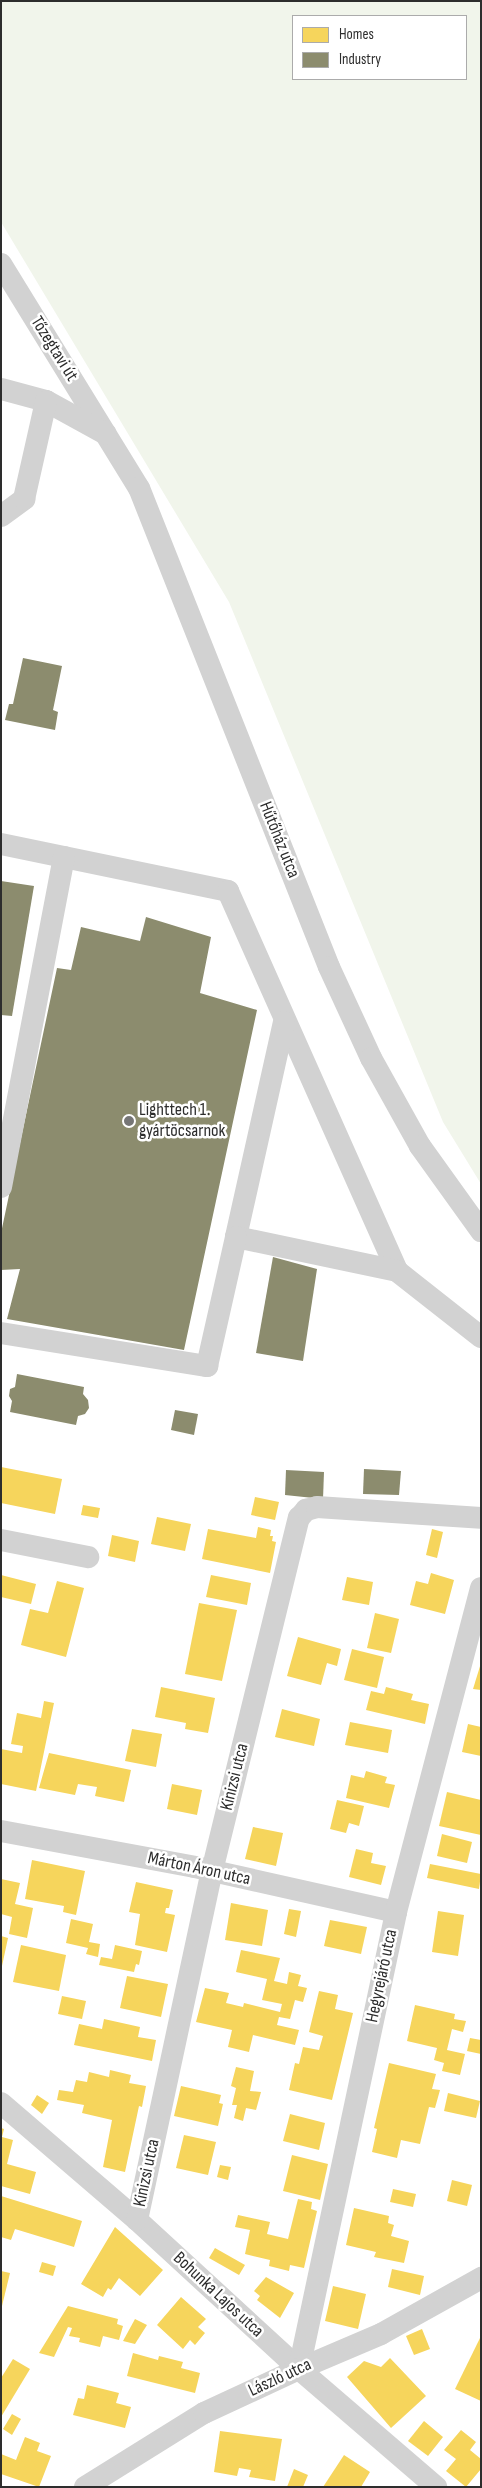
<!DOCTYPE html>
<meta charset="utf-8">
<style>
body{margin:0}
#map{position:relative;width:482px;height:2488px;overflow:hidden;background:#fff;font-family:"Sofia Sans Condensed",sans-serif}
div>[style]{position:absolute}
[style*='--x']{left:calc(var(--x)*1px);top:calc(var(--y)*1px);width:calc(var(--w)*1px);rotate:calc(var(--a)*1deg)}
.green>*{inset:0;background:#f1f5eb}
.homes>*{inset:0;background:#f6d55c}
.industry>*{inset:0;background:#8c8c6e}
.minor>*{height:22px;margin:-11px;padding:0 11px;transform-origin:11px;border-radius:11px;background:#d2d2d2}
.dots>*{width:14px;height:14px;translate:-50% -50%;box-sizing:border-box;border:2px solid #fff;border-radius:50%}
span{translate:-50% -50%;white-space:nowrap;text-align:center;line-height:1.15;-webkit-text-stroke:5px #fff;paint-order:stroke}
.street-label{font-size:18px;color:#2d2d2d}
.poi-label{font-size:18px;color:#2d2d2d}
.left{translate:0 -50%;text-align:left}
.frame{position:absolute;inset:0;border:2px solid #2d2d2d;pointer-events:none}
.legend{position:absolute;left:292px;top:15px;width:175px;height:65px;box-sizing:border-box;background:#fff;border:1px solid #ababab;margin:0;padding:6px 9px;list-style:none;font-size:15px;color:#2d2d2d}
.legend li{display:flex;align-items:center;gap:10px;height:25px}
.legend b{width:25px;border:1px solid #ababab}
</style>
<div id="map">
<div class="green">
<i style="clip-path:polygon(evenodd,1px 1px,481px 1px,481px 1184px,443px 1122px,229px 602px,1px 222px,1px 1px,466px 16px,466px 79px,293px 79px,293px 16px,466px 16px)"></i>
</div>
<div class="homes">
<i style="clip-path:polygon(1px 1467px,62px 1479px,55px 1514px,1px 1503px)"></i>
<i style="clip-path:polygon(255px 1497px,279px 1502px,275px 1520px,251px 1515px)"></i>
<i style="clip-path:polygon(83px 1505px,100px 1508px,98px 1518px,81px 1515px)"></i>
<i style="clip-path:polygon(157px 1517px,191px 1524px,185px 1551px,151px 1544px)"></i>
<i style="clip-path:polygon(258px 1527px,271px 1530px,270px 1536px,273px 1536px,272px 1541px,276px 1542px,270px 1573px,202px 1559px,208px 1529px,256px 1538px)"></i>
<i style="clip-path:polygon(432px 1529px,443px 1532px,437px 1558px,426px 1555px)"></i>
<i style="clip-path:polygon(112px 1535px,139px 1541px,135px 1562px,108px 1556px)"></i>
<i style="clip-path:polygon(431px 1573px,454px 1580px,445px 1614px,410px 1605px,416px 1581px,428px 1584px)"></i>
<i style="clip-path:polygon(1px 1575px,36px 1584px,31px 1604px,1px 1597px)"></i>
<i style="clip-path:polygon(211px 1575px,251px 1583px,247px 1605px,206px 1597px)"></i>
<i style="clip-path:polygon(347px 1577px,373px 1582px,369px 1605px,342px 1600px)"></i>
<i style="clip-path:polygon(57px 1581px,84px 1588px,66px 1657px,21px 1645px,30px 1609px,48px 1613px)"></i>
<i style="clip-path:polygon(199px 1603px,237px 1610px,222px 1681px,185px 1674px)"></i>
<i style="clip-path:polygon(375px 1613px,399px 1619px,391px 1653px,367px 1648px)"></i>
<i style="clip-path:polygon(298px 1637px,341px 1649px,337px 1666px,327px 1663px,321px 1685px,287px 1676px)"></i>
<i style="clip-path:polygon(352px 1649px,384px 1657px,377px 1688px,344px 1680px)"></i>
<i style="clip-path:polygon(481px 1663px,481px 1690px,473px 1689px)"></i>
<i style="clip-path:polygon(161px 1687px,215px 1698px,208px 1733px,185px 1729px,186px 1723px,155px 1717px)"></i>
<i style="clip-path:polygon(386px 1687px,413px 1694px,411px 1700px,429px 1704px,425px 1724px,366px 1710px,371px 1691px,384px 1694px)"></i>
<i style="clip-path:polygon(44px 1701px,54px 1703px,36px 1791px,1px 1784px,1px 1749px,22px 1753px,23px 1746px,11px 1744px,17px 1713px,41px 1718px)"></i>
<i style="clip-path:polygon(282px 1709px,320px 1719px,314px 1746px,275px 1737px)"></i>
<i style="clip-path:polygon(350px 1722px,392px 1730px,388px 1753px,345px 1745px)"></i>
<i style="clip-path:polygon(468px 1724px,481px 1727px,481px 1756px,462px 1752px)"></i>
<i style="clip-path:polygon(132px 1729px,162px 1734px,156px 1767px,125px 1761px)"></i>
<i style="clip-path:polygon(49px 1753px,131px 1770px,124px 1802px,95px 1796px,97px 1787px,78px 1784px,75px 1795px,39px 1788px)"></i>
<i style="clip-path:polygon(366px 1771px,387px 1777px,385px 1783px,395px 1785px,389px 1808px,346px 1798px,351px 1775px,364px 1778px)"></i>
<i style="clip-path:polygon(172px 1784px,202px 1790px,197px 1815px,167px 1809px)"></i>
<i style="clip-path:polygon(447px 1792px,481px 1800px,481px 1835px,439px 1826px)"></i>
<i style="clip-path:polygon(337px 1800px,364px 1806px,359px 1826px,349px 1823px,346px 1833px,330px 1829px)"></i>
<i style="clip-path:polygon(253px 1827px,283px 1833px,276px 1866px,245px 1859px)"></i>
<i style="clip-path:polygon(442px 1834px,472px 1842px,467px 1863px,437px 1856px)"></i>
<i style="clip-path:polygon(356px 1849px,373px 1853px,371px 1863px,386px 1866px,381px 1885px,349px 1877px)"></i>
<i style="clip-path:polygon(32px 1860px,85px 1871px,76px 1915px,63px 1912px,64px 1906px,25px 1899px)"></i>
<i style="clip-path:polygon(430px 1864px,481px 1874px,479px 1889px,427px 1878px)"></i>
<i style="clip-path:polygon(1px 1879px,20px 1883px,15px 1904px,33px 1908px,27px 1938px,9px 1934px,12px 1917px,1px 1914px)"></i>
<i style="clip-path:polygon(136px 1882px,173px 1890px,169px 1908px,166px 1908px,165px 1913px,175px 1915px,167px 1952px,135px 1945px,140px 1914px,129px 1912px)"></i>
<i style="clip-path:polygon(231px 1903px,268px 1910px,262px 1946px,225px 1940px)"></i>
<i style="clip-path:polygon(289px 1909px,301px 1911px,296px 1937px,284px 1934px)"></i>
<i style="clip-path:polygon(438px 1911px,464px 1915px,458px 1956px,432px 1952px)"></i>
<i style="clip-path:polygon(71px 1919px,93px 1924px,89px 1942px,100px 1944px,98px 1957px,86px 1954px,88px 1948px,66px 1943px)"></i>
<i style="clip-path:polygon(330px 1920px,367px 1927px,361px 1954px,324px 1946px)"></i>
<i style="clip-path:polygon(1px 1936px,8px 1938px,2px 1966px,1px 1966px)"></i>
<i style="clip-path:polygon(21px 1945px,66px 1955px,59px 1991px,13px 1982px)"></i>
<i style="clip-path:polygon(115px 1945px,142px 1951px,139px 1965px,136px 1964px,134px 1972px,99px 1965px,101px 1957px,112px 1959px)"></i>
<i style="clip-path:polygon(241px 1950px,280px 1958px,274px 1981px,287px 1984px,289px 1972px,301px 1975px,298px 1986px,307px 1988px,303px 2002px,295px 2000px,290px 2019px,279px 2017px,277px 2025px,299px 2030px,295px 2045px,253px 2035px,249px 2052px,228px 2047px,232px 2030px,196px 2022px,205px 1988px,229px 1993px,226px 2003px,243px 2007px,244px 2003px,280px 2012px,282px 2004px,262px 2000px,267px 1979px,236px 1972px)"></i>
<i style="clip-path:polygon(127px 1976px,168px 1984px,161px 2017px,120px 2008px)"></i>
<i style="clip-path:polygon(319px 1991px,338px 1995px,335px 2009px,353px 2013px,332px 2100px,289px 2090px,295px 2063px,299px 2064px,303px 2047px,319px 2050px,323px 2036px,309px 2032px)"></i>
<i style="clip-path:polygon(62px 1996px,86px 2001px,82px 2019px,58px 2014px)"></i>
<i style="clip-path:polygon(415px 2005px,455px 2014px,454px 2019px,466px 2021px,463px 2032px,452px 2029px,447px 2050px,465px 2054px,460px 2075px,442px 2071px,444px 2063px,434px 2060px,437px 2048px,407px 2041px)"></i>
<i style="clip-path:polygon(104px 2019px,140px 2027px,138px 2037px,156px 2040px,152px 2061px,74px 2045px,79px 2024px,102px 2029px)"></i>
<i style="clip-path:polygon(470px 2038px,481px 2040px,481px 2054px,467px 2051px)"></i>
<i style="clip-path:polygon(389px 2063px,436px 2074px,432px 2089px,440px 2090px,435px 2108px,429px 2107px,420px 2144px,401px 2140px,397px 2158px,372px 2152px,377px 2129px,374px 2128px)"></i>
<i style="clip-path:polygon(236px 2067px,254px 2071px,250px 2091px,261px 2092px,256px 2110px,246px 2108px,243px 2121px,234px 2118px,237px 2105px,232px 2105px,236px 2088px,231px 2086px)"></i>
<i style="clip-path:polygon(110px 2070px,131px 2075px,129px 2083px,146px 2086px,142px 2107px,139px 2106px,125px 2172px,103px 2167px,112px 2120px,82px 2113px,84px 2105px,57px 2100px,59px 2090px,73px 2092px,76px 2080px,87px 2082px,89px 2072px,109px 2077px)"></i>
<i style="clip-path:polygon(181px 2086px,221px 2095px,219px 2103px,223px 2104px,218px 2126px,174px 2116px)"></i>
<i style="clip-path:polygon(448px 2093px,480px 2101px,476px 2118px,444px 2111px)"></i>
<i style="clip-path:polygon(37px 2095px,49px 2103px,42px 2114px,31px 2105px)"></i>
<i style="clip-path:polygon(290px 2114px,325px 2123px,319px 2150px,283px 2141px)"></i>
<i style="clip-path:polygon(1px 2128px,4px 2129px,2px 2137px,13px 2140px,7px 2164px,36px 2172px,30px 2194px,1px 2186px)"></i>
<i style="clip-path:polygon(184px 2135px,216px 2142px,208px 2175px,176px 2168px)"></i>
<i style="clip-path:polygon(292px 2155px,328px 2164px,320px 2200px,283px 2191px)"></i>
<i style="clip-path:polygon(220px 2165px,231px 2167px,228px 2180px,217px 2177px)"></i>
<i style="clip-path:polygon(452px 2180px,472px 2185px,467px 2206px,447px 2201px)"></i>
<i style="clip-path:polygon(393px 2189px,416px 2194px,413px 2207px,390px 2202px)"></i>
<i style="clip-path:polygon(1px 2196px,82px 2221px,74px 2247px,15px 2229px,11px 2240px,1px 2237px)"></i>
<i style="clip-path:polygon(298px 2199px,312px 2202px,311px 2209px,317px 2211px,304px 2268px,290px 2265px,289px 2271px,269px 2266px,270px 2260px,245px 2254px,250px 2230px,235px 2227px,238px 2215px,270px 2222px,267px 2234px,288px 2239px)"></i>
<i style="clip-path:polygon(354px 2208px,389px 2216px,388px 2223px,394px 2225px,391px 2236px,409px 2241px,404px 2263px,374px 2257px,376px 2252px,346px 2245px)"></i>
<i style="clip-path:polygon(115px 2227px,163px 2270px,140px 2296px,119px 2278px,111px 2290px,108px 2288px,103px 2297px,81px 2284px)"></i>
<i style="clip-path:polygon(215px 2248px,245px 2265px,239px 2275px,209px 2258px)"></i>
<i style="clip-path:polygon(42px 2262px,56px 2266px,53px 2276px,39px 2272px)"></i>
<i style="clip-path:polygon(392px 2269px,424px 2276px,420px 2295px,388px 2287px)"></i>
<i style="clip-path:polygon(1px 2271px,10px 2273px,2px 2306px,1px 2306px)"></i>
<i style="clip-path:polygon(266px 2277px,294px 2293px,280px 2318px,257px 2300px,260px 2296px,254px 2291px)"></i>
<i style="clip-path:polygon(333px 2286px,366px 2294px,358px 2329px,325px 2321px)"></i>
<i style="clip-path:polygon(181px 2297px,206px 2319px,198px 2327px,205px 2333px,195px 2345px,190px 2340px,183px 2349px,157px 2325px)"></i>
<i style="clip-path:polygon(68px 2306px,118px 2319px,117px 2324px,123px 2326px,119px 2340px,103px 2336px,100px 2347px,79px 2342px,80px 2338px,69px 2336px,72px 2328px,68px 2327px,54px 2357px,39px 2353px)"></i>
<i style="clip-path:polygon(135px 2319px,147px 2325px,135px 2344px,123px 2341px)"></i>
<i style="clip-path:polygon(422px 2329px,430px 2349px,414px 2355px,406px 2336px)"></i>
<i style="clip-path:polygon(481px 2336px,481px 2401px,455px 2389px)"></i>
<i style="clip-path:polygon(133px 2353px,158px 2360px,159px 2356px,183px 2362px,181px 2368px,200px 2373px,195px 2393px,127px 2376px)"></i>
<i style="clip-path:polygon(390px 2358px,426px 2396px,391px 2428px,347px 2377px,364px 2361px,381px 2367px)"></i>
<i style="clip-path:polygon(13px 2359px,30px 2369px,1px 2417px,1px 2378px)"></i>
<i style="clip-path:polygon(87px 2385px,119px 2393px,116px 2403px,131px 2407px,125px 2428px,73px 2415px,78px 2398px,84px 2399px)"></i>
<i style="clip-path:polygon(12px 2414px,21px 2419px,12px 2435px,3px 2429px)"></i>
<i style="clip-path:polygon(424px 2421px,443px 2437px,428px 2456px,408px 2441px)"></i>
<i style="clip-path:polygon(461px 2430px,476px 2442px,470px 2450px,481px 2459px,481px 2469px,466px 2487px,446px 2471px,456px 2459px,444px 2450px)"></i>
<i style="clip-path:polygon(220px 2431px,282px 2439px,275px 2481px,249px 2477px,251px 2470px,239px 2468px,237px 2476px,214px 2472px)"></i>
<i style="clip-path:polygon(25px 2437px,40px 2443px,37px 2451px,51px 2456px,39px 2487px,1px 2474px,1px 2454px,16px 2460px)"></i>
<i style="clip-path:polygon(344px 2455px,370px 2472px,361px 2487px,323px 2487px)"></i>
<i style="clip-path:polygon(294px 2469px,308px 2475px,303px 2487px,287px 2487px)"></i>
</div>
<div class="industry">
<i style="clip-path:polygon(23px 658px,62px 666px,53px 710px,58px 712px,55px 730px,5px 720px,9px 704px,13px 704px)"></i>
<i style="clip-path:polygon(1px 881px,34px 886px,12px 1016px,1px 1015px)"></i>
<i style="clip-path:polygon(146px 917px,211px 937px,200px 993px,257px 1010px,184px 1350px,7px 1319px,20px 1269px,1px 1270px,1px 1233px,57px 968px,71px 970px,81px 927px,140px 941px)"></i>
<i style="clip-path:polygon(273px 1257px,317px 1269px,303px 1361px,256px 1353px)"></i>
<i style="clip-path:polygon(17px 1374px,84px 1387px,83px 1394px,88px 1400px,89px 1408px,85px 1414px,78px 1416px,76px 1425px,10px 1412px,12px 1401px,9px 1396px,10px 1389px,15px 1387px)"></i>
<i style="clip-path:polygon(175px 1410px,198px 1414px,194px 1435px,171px 1430px)"></i>
<i style="clip-path:polygon(364px 1469px,401px 1471px,399px 1495px,363px 1494px)"></i>
<i style="clip-path:polygon(286px 1470px,324px 1472px,323px 1499px,285px 1495px)"></i>
</div>
<div class="minor">
<i style="--x:1;--y:264;--w:263;--a:58.4"></i>
<i style="--x:139;--y:488;--w:515;--a:68.36"></i>
<i style="--x:329;--y:967;--w:100;--a:65.2"></i>
<i style="--x:371;--y:1058;--w:101;--a:60.9"></i>
<i style="--x:420;--y:1146;--w:105;--a:54.3"></i>
<i style="--x:1;--y:389;--w:47;--a:14.9"></i>
<i style="--x:46;--y:401;--w:68;--a:28.8"></i>
<i style="--x:1;--y:516;--w:29;--a:-36"></i>
<i style="--x:24;--y:499;--w:100;--a:-77.3"></i>
<i style="--x:1;--y:844;--w:232;--a:11.7"></i>
<i style="--x:228;--y:891;--w:416;--a:66"></i>
<i style="--x:397;--y:1271;--w:107;--a:38.2"></i>
<i style="--x:284;--y:1022;--w:220;--a:102.6"></i>
<i style="--x:236;--y:1237;--w:165;--a:11.9"></i>
<i style="--x:1;--y:1187;--w:336;--a:-79.2"></i>
<i style="--x:1;--y:1333;--w:209;--a:9.1"></i>
<i style="--x:207;--y:1366;--w:132;--a:-77.3"></i>
<i style="--x:1;--y:1540;--w:89;--a:11.1"></i>
<i style="--x:1;--y:1831;--w:197;--a:10.5"></i>
<i style="--x:195;--y:1867;--w:206;--a:12.6"></i>
<i style="--x:1;--y:2103;--w:179;--a:40.7"></i>
<i style="--x:137;--y:2220;--w:220;--a:42.6"></i>
<i style="--x:299;--y:2369;--w:181;--a:40.7"></i>
<i style="--x:137;--y:2220;--w:357;--a:-77.9"></i>
<i style="--x:212;--y:1871;--w:364;--a:-76.2"></i>
<i style="--x:299;--y:1518;--w:11;--a:-49"></i>
<i style="--x:306;--y:1510;--w:11;--a:-15"></i>
<i style="--x:317;--y:1507;--w:164;--a:3.8"></i>
<i style="--x:299;--y:2369;--w:467;--a:-78"></i>
<i style="--x:396;--y:1912;--w:335;--a:-75.3"></i>
<i style="--x:85;--y:2487;--w:140;--a:-31.9"></i>
<i style="--x:204;--y:2413;--w:105;--a:-24.9"></i>
<i style="--x:299;--y:2369;--w:89;--a:-23.1"></i>
<i style="--x:381;--y:2334;--w:115;--a:-29.2"></i>
</div>
<div class="dots">
<i style="left:129px;top:1121px;background:#767676"></i>
</div>
<div class="street-label">
<span style="left:54px;top:349px;rotate:58deg">Tőzegtavi út</span>
<span style="left:279px;top:840px;rotate:68deg">Hűtőház utca</span>
<span style="left:235px;top:1777px;rotate:-76deg">Kinizsi utca</span>
<span style="left:199px;top:1869px;rotate:12deg">Márton Áron utca</span>
<span style="left:382px;top:1976px;rotate:-78deg">Hegyrejáró utca</span>
<span style="left:147px;top:2173px;rotate:-78deg">Kinizsi utca</span>
<span style="left:218px;top:2295px;rotate:43deg">Bohunka Lajos utca</span>
<span style="left:280px;top:2378px;rotate:-25deg">László utca</span>
</div>
<div class="poi-label">
<span class="left" style="left:139px;top:1121px">Lighttech 1.<br>gyártöcsarnok</span>
</div>
<div class="frame"></div>
<ul class="legend">
<li><b style="height:14px;background:#f6d55c"></b>Homes</li>
<li><b style="height:14px;background:#8c8c6e"></b>Industry</li>
</ul>
</div>
